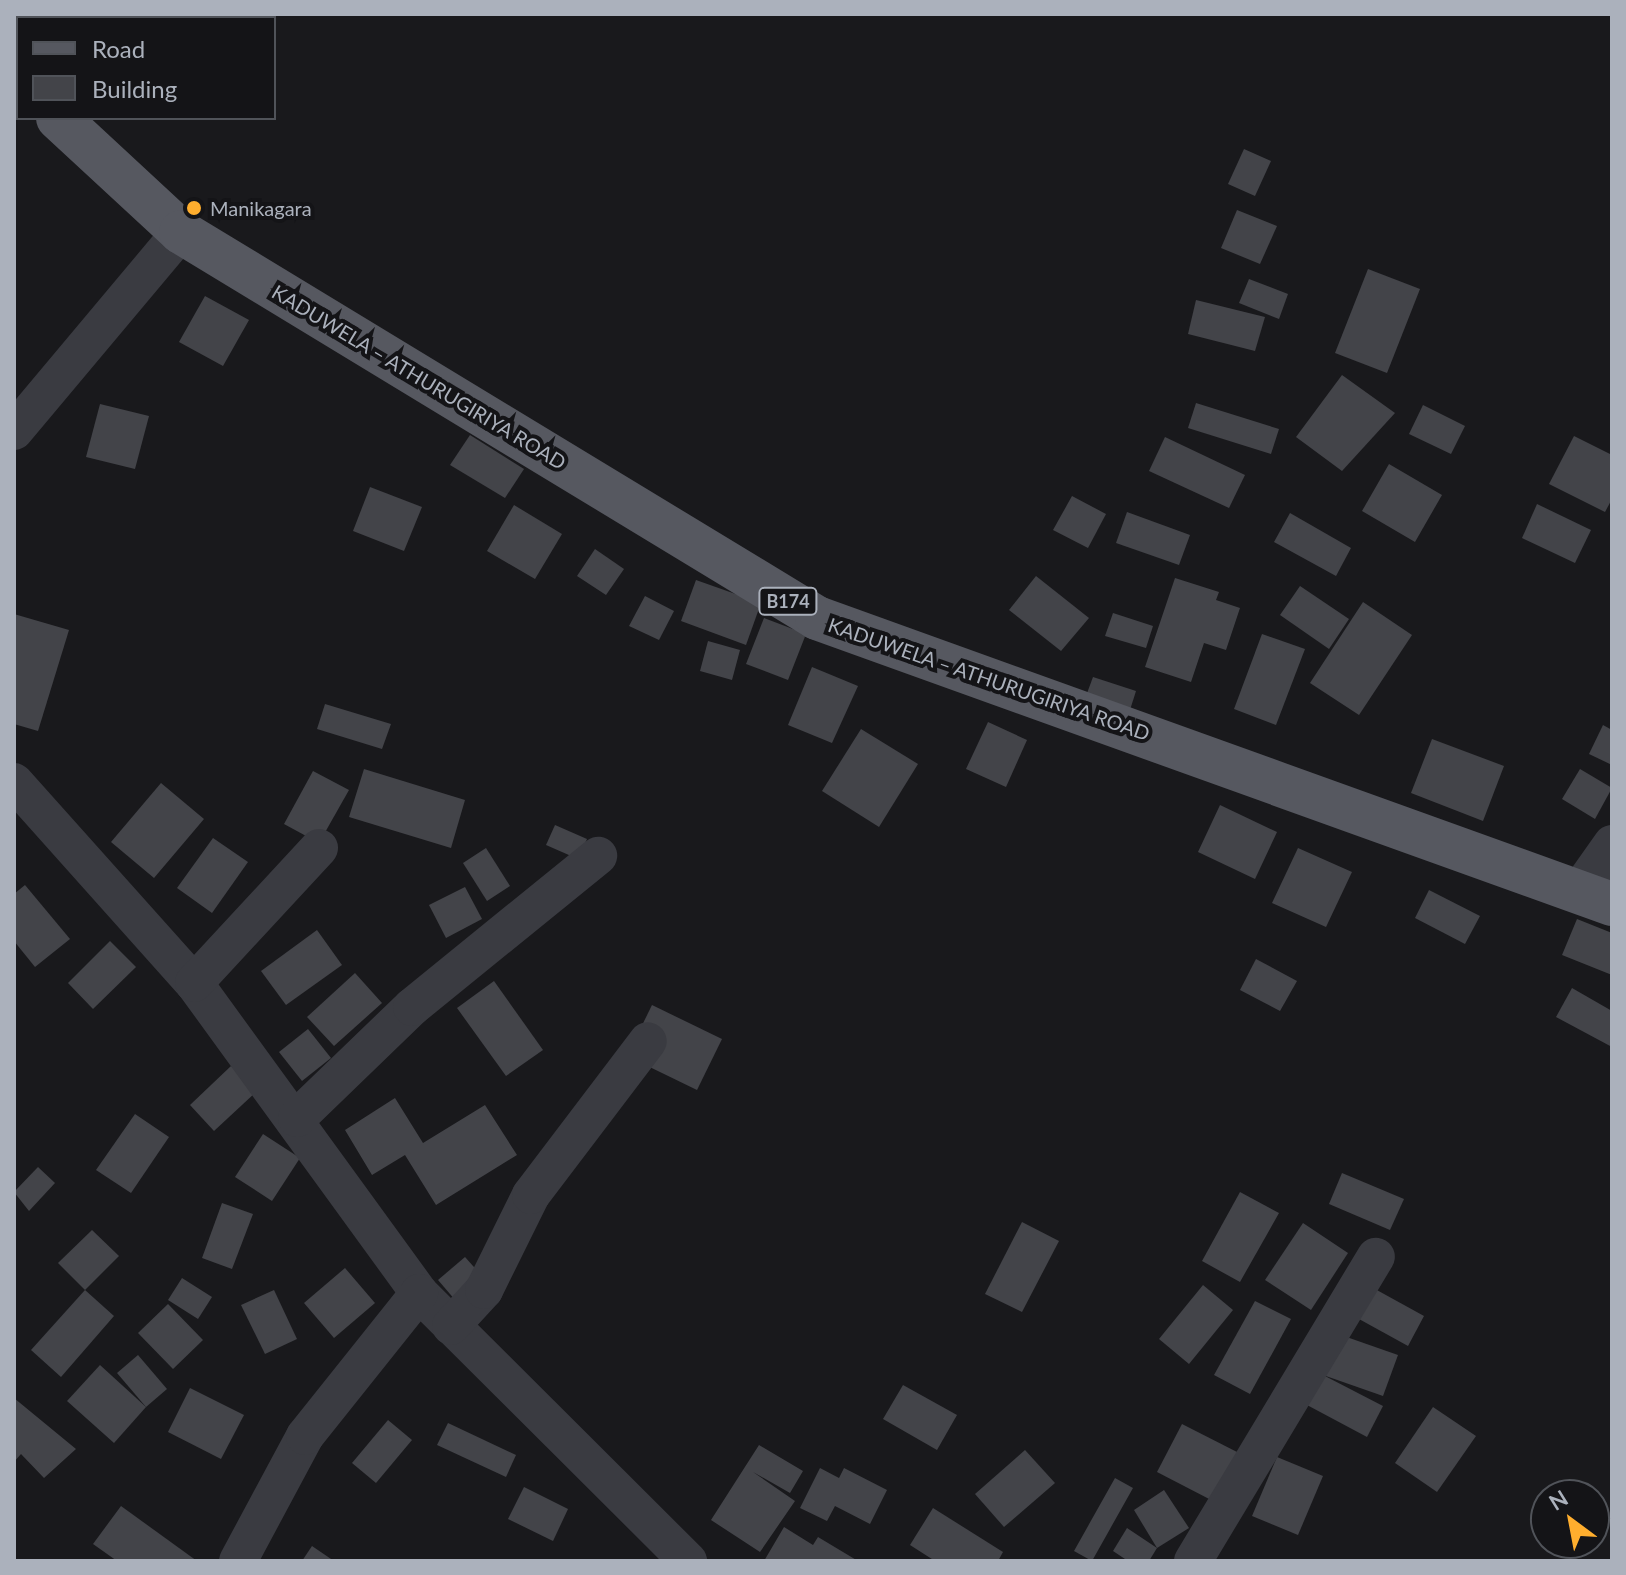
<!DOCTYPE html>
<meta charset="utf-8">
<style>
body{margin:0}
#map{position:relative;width:1626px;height:1575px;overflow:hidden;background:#19191c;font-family:Lato,sans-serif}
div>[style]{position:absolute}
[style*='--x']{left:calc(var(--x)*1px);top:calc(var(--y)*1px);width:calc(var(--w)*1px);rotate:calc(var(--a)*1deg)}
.building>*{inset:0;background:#434449}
.minor>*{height:38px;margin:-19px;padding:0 19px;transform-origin:19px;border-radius:19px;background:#3a3b41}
.major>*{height:44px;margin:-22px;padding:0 22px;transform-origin:22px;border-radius:22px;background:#565860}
.dots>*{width:22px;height:22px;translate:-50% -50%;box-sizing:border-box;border:4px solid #141417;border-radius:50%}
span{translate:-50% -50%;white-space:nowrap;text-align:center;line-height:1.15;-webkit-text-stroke:8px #141417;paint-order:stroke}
.shield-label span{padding:2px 6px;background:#141417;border:2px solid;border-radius:6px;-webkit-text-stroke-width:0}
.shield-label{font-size:18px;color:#abb1bc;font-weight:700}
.poi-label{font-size:20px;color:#abb1bc}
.left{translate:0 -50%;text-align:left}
.street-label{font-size:20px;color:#abb1bc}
.frame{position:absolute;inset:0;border:16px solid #abb1bc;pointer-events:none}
.legend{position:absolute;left:16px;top:16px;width:260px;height:104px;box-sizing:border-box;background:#141417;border:2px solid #505359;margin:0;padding:10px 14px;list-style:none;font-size:24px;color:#abb1bc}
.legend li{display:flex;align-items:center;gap:16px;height:40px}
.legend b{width:40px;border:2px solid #505359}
.north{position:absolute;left:1530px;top:1479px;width:80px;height:80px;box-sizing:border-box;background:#141417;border:2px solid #505359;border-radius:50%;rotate:328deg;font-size:22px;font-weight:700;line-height:32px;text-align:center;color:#abb1bc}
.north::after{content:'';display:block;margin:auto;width:28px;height:36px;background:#ffae2e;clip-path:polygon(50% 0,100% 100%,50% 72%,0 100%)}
</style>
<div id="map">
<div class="building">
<i style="clip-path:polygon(1244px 149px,1271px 161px,1255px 196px,1228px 184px)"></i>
<i style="clip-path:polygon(1237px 210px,1277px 226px,1260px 264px,1221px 248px)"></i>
<i style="clip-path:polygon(1368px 269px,1420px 289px,1387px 373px,1335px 353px)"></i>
<i style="clip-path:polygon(1249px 279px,1288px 294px,1279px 319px,1239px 303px)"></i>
<i style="clip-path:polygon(205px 296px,249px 320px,223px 366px,179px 342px)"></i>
<i style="clip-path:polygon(1196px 300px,1265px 317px,1255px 351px,1188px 334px)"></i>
<i style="clip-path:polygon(1342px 375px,1395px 413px,1342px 471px,1296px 437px)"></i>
<i style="clip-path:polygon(1196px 403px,1279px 429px,1271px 454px,1188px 428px)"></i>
<i style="clip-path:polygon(100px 404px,149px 416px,135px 469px,86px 457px)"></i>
<i style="clip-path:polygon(1423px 405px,1465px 426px,1451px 454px,1409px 434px)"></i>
<i style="clip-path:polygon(470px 435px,524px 469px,505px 498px,450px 465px)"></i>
<i style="clip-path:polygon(1574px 436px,1612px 455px,1612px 499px,1605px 512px,1549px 484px)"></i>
<i style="clip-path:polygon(1165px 437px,1245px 475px,1229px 508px,1149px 471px)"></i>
<i style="clip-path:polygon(1389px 464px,1442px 495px,1415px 542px,1362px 511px)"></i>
<i style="clip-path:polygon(370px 487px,422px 507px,404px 551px,353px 531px)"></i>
<i style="clip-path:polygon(1072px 496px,1106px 514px,1088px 548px,1053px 530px)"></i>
<i style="clip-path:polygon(1537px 504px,1591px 530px,1575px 563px,1522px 538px)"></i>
<i style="clip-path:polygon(514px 505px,562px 534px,535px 579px,487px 551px)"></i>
<i style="clip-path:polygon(1127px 512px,1190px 535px,1179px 565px,1116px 543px)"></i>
<i style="clip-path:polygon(1290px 513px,1351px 548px,1336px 576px,1274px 542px)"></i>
<i style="clip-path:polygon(595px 549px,624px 569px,606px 595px,577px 576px)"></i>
<i style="clip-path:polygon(1036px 576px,1089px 618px,1061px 651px,1009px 610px)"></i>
<i style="clip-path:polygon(1175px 578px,1219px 592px,1216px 600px,1240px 608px,1226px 650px,1204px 643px,1191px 682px,1145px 667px)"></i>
<i style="clip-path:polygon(696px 580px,761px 603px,746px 645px,681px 621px)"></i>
<i style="clip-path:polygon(1300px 586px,1349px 619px,1329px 649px,1280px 615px)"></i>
<i style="clip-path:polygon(645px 596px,674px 611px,659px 640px,629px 626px)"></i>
<i style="clip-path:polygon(1363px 602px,1412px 635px,1359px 715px,1310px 683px)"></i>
<i style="clip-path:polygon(1113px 613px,1153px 626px,1146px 648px,1105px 636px)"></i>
<i style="clip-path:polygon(14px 614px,69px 630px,38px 731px,14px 724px)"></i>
<i style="clip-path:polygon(764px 618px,806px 634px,788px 680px,746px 664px)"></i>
<i style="clip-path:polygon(1262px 634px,1305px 649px,1276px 725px,1234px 709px)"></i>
<i style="clip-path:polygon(708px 641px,740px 650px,732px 680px,700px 671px)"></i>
<i style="clip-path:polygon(812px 667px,858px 686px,832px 743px,788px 725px)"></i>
<i style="clip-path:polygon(1093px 677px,1136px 691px,1130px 710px,1086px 696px)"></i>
<i style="clip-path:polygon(325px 704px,391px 724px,382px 749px,317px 729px)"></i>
<i style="clip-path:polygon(988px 722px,1027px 740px,1006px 787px,966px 769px)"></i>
<i style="clip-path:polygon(1603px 725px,1612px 730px,1612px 765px,1589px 754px)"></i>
<i style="clip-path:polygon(861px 729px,918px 764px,879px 827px,822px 791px)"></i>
<i style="clip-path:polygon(1432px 739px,1504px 766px,1483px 821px,1411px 793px)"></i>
<i style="clip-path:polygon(364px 769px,465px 800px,451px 848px,349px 817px)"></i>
<i style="clip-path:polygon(1580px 769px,1612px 788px,1595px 819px,1562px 799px)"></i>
<i style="clip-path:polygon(313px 771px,349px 790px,319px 843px,284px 824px)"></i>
<i style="clip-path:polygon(161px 783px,204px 819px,154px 878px,111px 842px)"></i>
<i style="clip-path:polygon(1220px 805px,1277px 832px,1255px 879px,1198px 852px)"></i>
<i style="clip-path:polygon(555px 825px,587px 839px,578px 859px,546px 845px)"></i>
<i style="clip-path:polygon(213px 838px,248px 862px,212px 913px,177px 888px)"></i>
<i style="clip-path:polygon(486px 848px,510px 886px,487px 901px,463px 863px)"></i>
<i style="clip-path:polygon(1298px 848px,1352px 872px,1326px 927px,1272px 903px)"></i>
<i style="clip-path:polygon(25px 885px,70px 939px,35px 967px,14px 941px,14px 894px)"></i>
<i style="clip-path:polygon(465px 887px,482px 919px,446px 938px,429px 905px)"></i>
<i style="clip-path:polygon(1429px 890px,1480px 916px,1465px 944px,1415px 918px)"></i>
<i style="clip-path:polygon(1577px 919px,1612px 933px,1612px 975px,1562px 955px)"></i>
<i style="clip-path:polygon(317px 930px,342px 965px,286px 1005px,261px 971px)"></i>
<i style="clip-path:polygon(110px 941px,136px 967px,93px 1009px,68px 983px)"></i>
<i style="clip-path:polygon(1256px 959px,1297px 981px,1280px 1011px,1240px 990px)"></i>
<i style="clip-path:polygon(355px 973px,382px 1003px,334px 1046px,307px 1017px)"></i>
<i style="clip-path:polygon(494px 981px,543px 1050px,506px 1076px,457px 1008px)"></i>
<i style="clip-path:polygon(1572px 988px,1612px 1011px,1612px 1047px,1556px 1017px)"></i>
<i style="clip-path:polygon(652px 1005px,722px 1039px,697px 1090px,627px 1056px)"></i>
<i style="clip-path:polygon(308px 1029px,331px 1058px,302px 1081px,279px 1052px)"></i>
<i style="clip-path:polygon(231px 1066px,256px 1092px,214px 1131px,190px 1105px)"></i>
<i style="clip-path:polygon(395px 1098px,423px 1143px,485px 1105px,517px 1155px,436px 1205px,405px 1155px,372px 1175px,345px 1130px)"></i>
<i style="clip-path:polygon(135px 1114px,169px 1137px,131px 1193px,96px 1170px)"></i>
<i style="clip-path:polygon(263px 1134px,300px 1158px,272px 1201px,235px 1177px)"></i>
<i style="clip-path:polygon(38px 1167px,55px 1183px,29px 1211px,14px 1192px)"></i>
<i style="clip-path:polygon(1342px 1173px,1404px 1199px,1390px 1230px,1329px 1204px)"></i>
<i style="clip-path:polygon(1240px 1192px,1279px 1213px,1240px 1282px,1202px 1261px)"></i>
<i style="clip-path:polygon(222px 1203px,253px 1214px,232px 1269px,202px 1258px)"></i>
<i style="clip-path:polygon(1022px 1222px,1059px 1241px,1022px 1312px,985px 1294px)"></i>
<i style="clip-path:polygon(1303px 1223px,1348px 1253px,1311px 1310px,1265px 1280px)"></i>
<i style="clip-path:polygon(92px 1230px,119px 1256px,85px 1290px,58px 1263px)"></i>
<i style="clip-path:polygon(465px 1257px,490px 1285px,462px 1308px,438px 1280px)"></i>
<i style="clip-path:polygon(345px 1268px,375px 1303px,334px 1338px,304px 1303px)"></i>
<i style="clip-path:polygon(182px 1278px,212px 1297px,198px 1319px,168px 1300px)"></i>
<i style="clip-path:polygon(1203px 1285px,1233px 1310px,1189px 1364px,1159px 1339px)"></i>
<i style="clip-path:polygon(1375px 1289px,1424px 1316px,1408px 1346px,1359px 1319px)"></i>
<i style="clip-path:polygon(85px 1290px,114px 1316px,61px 1377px,31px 1350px)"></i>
<i style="clip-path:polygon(274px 1290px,297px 1339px,265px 1354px,241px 1305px)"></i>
<i style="clip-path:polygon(1255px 1301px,1291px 1319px,1250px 1394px,1214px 1375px)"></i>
<i style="clip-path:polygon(168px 1304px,203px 1340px,173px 1369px,138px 1333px)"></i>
<i style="clip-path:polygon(1338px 1334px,1398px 1355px,1383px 1396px,1323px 1375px)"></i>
<i style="clip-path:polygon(138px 1355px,167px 1389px,146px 1407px,117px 1373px)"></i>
<i style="clip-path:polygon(100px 1365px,146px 1407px,114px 1443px,67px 1401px)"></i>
<i style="clip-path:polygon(1323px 1375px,1383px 1406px,1367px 1437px,1307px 1405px)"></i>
<i style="clip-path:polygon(903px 1385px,957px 1415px,937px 1450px,883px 1419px)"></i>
<i style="clip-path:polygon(190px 1388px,244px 1415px,221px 1459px,168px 1432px)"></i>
<i style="clip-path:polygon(14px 1398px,76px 1449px,44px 1478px,21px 1454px,14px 1462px)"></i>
<i style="clip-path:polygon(1433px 1407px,1476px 1436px,1437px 1492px,1395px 1463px)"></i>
<i style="clip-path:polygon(388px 1420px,412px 1440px,376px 1483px,352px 1463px)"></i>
<i style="clip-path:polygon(448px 1423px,516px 1455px,506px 1477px,437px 1445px)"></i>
<i style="clip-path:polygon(1182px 1424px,1239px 1453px,1213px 1501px,1157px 1472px)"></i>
<i style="clip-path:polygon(759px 1445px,803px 1471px,790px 1493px,753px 1472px,795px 1501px,760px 1552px,711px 1520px)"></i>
<i style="clip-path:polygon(1025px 1450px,1055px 1483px,1004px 1527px,975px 1494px)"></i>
<i style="clip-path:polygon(1277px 1457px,1323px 1476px,1298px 1535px,1252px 1516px)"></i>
<i style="clip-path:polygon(820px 1468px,839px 1478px,844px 1468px,887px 1490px,870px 1524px,835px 1506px,827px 1521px,800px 1508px)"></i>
<i style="clip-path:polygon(1115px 1478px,1133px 1488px,1092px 1561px,1074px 1551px)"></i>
<i style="clip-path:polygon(524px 1487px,568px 1509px,553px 1541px,508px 1519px)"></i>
<i style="clip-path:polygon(1164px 1490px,1189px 1528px,1157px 1548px,1134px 1510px)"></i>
<i style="clip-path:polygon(121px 1506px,197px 1561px,117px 1561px,93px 1544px)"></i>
<i style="clip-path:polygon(933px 1508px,1003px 1552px,998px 1561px,935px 1561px,910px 1545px)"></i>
<i style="clip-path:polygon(784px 1527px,813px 1545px,818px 1537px,858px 1561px,764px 1561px)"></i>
<i style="clip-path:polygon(1127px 1528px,1157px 1548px,1149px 1561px,1128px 1561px,1113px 1551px)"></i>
<i style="clip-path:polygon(312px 1546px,334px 1561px,302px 1561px)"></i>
</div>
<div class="minor">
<i style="--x:14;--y:431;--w:260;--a:-50"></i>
<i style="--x:14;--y:782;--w:270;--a:48.2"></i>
<i style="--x:194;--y:983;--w:383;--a:54"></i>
<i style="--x:419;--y:1293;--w:380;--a:44.9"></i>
<i style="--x:1581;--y:888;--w:54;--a:-54.8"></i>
<i style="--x:194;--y:983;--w:184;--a:-47.2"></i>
<i style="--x:297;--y:1118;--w:160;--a:-44"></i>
<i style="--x:412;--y:1007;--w:240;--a:-39.1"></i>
<i style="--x:451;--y:1326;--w:49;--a:-47.5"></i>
<i style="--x:484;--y:1290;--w:106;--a:-63.7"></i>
<i style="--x:531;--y:1195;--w:193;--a:-52.8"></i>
<i style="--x:238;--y:1561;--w:142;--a:-61.8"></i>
<i style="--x:305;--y:1436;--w:183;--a:-51.4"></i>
<i style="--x:1193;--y:1561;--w:355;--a:-59"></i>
</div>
<div class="major">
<i style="--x:14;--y:77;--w:6;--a:45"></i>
<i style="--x:58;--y:118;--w:168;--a:42.8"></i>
<i style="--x:181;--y:232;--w:744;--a:31.25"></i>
<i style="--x:817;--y:618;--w:845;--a:19.79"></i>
</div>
<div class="dots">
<i style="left:194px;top:208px;background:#ffae2e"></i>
</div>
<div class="shield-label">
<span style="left:788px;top:601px">B174</span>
</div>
<div class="poi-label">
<span class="left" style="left:210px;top:208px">Manikagara</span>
</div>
<div class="street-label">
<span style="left:419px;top:377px;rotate:31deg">KADUWELA – ATHURUGIRIYA ROAD</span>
<span style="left:989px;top:679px;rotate:19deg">KADUWELA – ATHURUGIRIYA ROAD</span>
</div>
<div class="frame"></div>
<ul class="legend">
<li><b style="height:10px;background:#565860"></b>Road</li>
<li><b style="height:22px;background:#434449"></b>Building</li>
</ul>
<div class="north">N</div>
</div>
